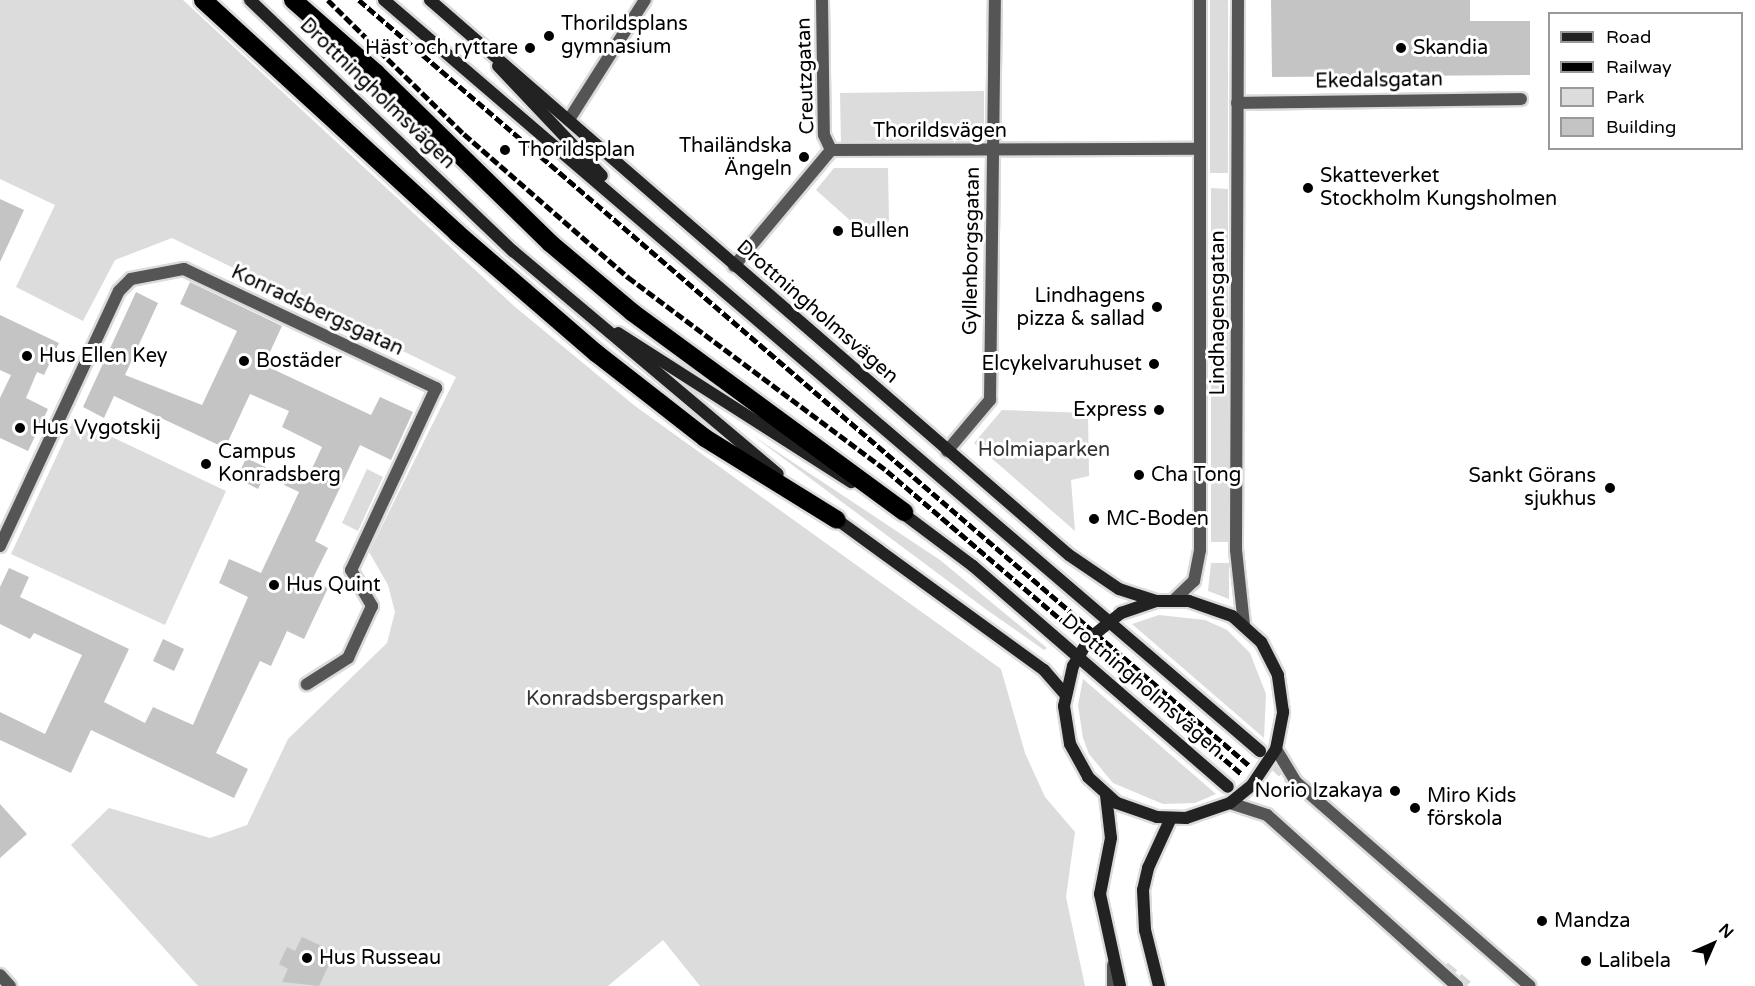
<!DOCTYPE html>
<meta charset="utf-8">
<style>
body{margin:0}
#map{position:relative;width:1755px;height:986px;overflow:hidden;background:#fff;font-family:"Varela Round",sans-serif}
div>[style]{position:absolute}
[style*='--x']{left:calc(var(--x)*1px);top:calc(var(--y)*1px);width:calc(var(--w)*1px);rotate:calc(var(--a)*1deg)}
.green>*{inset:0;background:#dcdcdc}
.building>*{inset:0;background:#c4c4c4}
.secondary-tunnel>*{height:12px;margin-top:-6px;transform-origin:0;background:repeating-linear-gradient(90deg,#d9d9d9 0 12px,transparent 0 18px)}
.roads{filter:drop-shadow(2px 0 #dbdbdb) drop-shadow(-2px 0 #dbdbdb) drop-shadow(0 2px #dbdbdb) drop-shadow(0 -2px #dbdbdb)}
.pedestrian>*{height:12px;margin:-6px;padding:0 6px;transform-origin:6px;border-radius:6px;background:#555}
.minor>*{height:12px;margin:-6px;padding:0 6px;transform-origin:6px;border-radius:6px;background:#555}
.tertiary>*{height:12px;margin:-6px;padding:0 6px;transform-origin:6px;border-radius:6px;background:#555}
.secondary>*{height:12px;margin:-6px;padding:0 6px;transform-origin:6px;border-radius:6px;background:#222}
.motorway>*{height:18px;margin:-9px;padding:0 9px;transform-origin:9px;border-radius:9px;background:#000}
.rail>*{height:4.5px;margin-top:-2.25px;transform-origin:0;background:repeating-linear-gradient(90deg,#000 0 9px,transparent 0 12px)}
.secondary-bridge>*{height:12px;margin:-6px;padding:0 6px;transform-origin:6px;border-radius:6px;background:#222}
.dots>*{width:16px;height:16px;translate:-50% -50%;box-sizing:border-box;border:3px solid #fff;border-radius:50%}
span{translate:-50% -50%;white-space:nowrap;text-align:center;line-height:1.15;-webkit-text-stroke:6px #fff;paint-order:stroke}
.poi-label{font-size:20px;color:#000}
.left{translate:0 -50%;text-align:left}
.right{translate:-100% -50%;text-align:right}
.street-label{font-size:20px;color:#000}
.park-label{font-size:20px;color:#333}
.legend{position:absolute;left:1548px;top:12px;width:195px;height:138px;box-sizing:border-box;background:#fff;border:2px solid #999;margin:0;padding:8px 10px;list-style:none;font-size:18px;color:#000}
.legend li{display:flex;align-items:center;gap:12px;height:30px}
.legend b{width:30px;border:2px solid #999}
.north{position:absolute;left:1683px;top:914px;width:60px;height:60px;-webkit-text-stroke:4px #fff;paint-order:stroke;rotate:45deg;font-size:16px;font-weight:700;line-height:24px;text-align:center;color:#000}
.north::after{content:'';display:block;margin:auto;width:21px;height:27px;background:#000;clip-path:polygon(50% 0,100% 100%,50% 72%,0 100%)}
</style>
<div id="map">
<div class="green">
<i style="clip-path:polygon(0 0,183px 0,514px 306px,635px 406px,1001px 669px,1025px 753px,1045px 797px,1075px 832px,1066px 897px,1085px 986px,700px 986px,663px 940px,608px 986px,198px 986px,71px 845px,109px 808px,210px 838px,247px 825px,288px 739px,387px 643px,395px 612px,388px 585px,369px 552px,456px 377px,172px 238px,115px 260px,83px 321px,16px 287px,55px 205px,0 179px)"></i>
<i style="clip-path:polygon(1210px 0,1228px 0,1228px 173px,1210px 173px)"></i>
<i style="clip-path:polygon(984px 91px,984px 140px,841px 142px,840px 93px)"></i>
<i style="clip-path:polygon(834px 168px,888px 168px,889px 221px,871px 239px,816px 190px)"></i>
<i style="clip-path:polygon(1211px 188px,1228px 189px,1228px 542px,1211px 542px)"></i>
<i style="clip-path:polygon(1002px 410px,1088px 413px,1089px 476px,1071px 480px,1075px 531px,974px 443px)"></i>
<i style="clip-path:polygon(74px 419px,226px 491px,165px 625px,11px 554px)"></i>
<i style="clip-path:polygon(752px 435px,940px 560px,1047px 648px,1044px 650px,987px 610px)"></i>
<i style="clip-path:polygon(367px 469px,383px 477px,358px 531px,342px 523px)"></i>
<i style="clip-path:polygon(1211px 563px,1229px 563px,1229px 599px,1208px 591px)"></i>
<i style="clip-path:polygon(1159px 615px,1205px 620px,1227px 630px,1250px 653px,1266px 694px,1264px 738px,1132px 624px)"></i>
<i style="clip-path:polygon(1083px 679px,1216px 794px,1195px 803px,1163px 804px,1113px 783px,1089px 754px,1083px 738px,1078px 705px)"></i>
</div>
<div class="building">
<i style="clip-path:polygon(1271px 0,1470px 0,1470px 21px,1530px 21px,1530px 75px,1272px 77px)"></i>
<i style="clip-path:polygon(0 199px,24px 210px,0 262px)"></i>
<i style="clip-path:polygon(190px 282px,282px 326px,264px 365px,371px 415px,380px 397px,413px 412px,391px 460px,360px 445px,315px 541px,328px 548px,312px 580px,328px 588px,304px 639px,287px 631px,271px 666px,260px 661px,216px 753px,248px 769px,234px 798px,91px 730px,71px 773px,0 740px,0 712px,45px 734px,82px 655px,34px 633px,30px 639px,0 624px,0 587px,9px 568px,29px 577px,20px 597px,129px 649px,104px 702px,145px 723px,153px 707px,193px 725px,248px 597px,219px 583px,229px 559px,261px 573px,299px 492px,284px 485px,293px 467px,309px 475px,322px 447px,282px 427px,289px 411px,250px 394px,225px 448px,114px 396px,104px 418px,83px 407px,136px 292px,158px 303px,125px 375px,202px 405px,237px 331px,180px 304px)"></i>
<i style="clip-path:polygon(0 315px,59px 343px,44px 375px,37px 372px,26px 398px,48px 409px,28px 451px,0 438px,0 398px,11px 375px,0 370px)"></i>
<i style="clip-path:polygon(246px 458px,268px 468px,258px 489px,237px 478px)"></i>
<i style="clip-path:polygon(163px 639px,184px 649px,174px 671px,153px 661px)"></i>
<i style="clip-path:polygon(0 804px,27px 834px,0 858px)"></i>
<i style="clip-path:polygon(302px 937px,335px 952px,319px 986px,282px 982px,288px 969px,279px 964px,287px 947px,295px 951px)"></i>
</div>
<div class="secondary-tunnel">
<i style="--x:1261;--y:752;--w:46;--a:42.4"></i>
<i style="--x:1444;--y:967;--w:30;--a:40"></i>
</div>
<div class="roads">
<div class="pedestrian">
<i style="--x:0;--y:546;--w:281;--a:-65"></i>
<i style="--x:119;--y:291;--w:17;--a:-45"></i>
<i style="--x:131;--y:279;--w:54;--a:-10.7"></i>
<i style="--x:184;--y:269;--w:279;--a:25.3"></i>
<i style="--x:436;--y:388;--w:201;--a:115"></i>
<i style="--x:351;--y:570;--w:42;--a:59.7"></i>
<i style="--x:372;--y:606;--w:57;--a:114.8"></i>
<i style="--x:348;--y:658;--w:49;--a:147.6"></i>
</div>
<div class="minor">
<i style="--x:822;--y:0;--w:135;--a:89.2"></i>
<i style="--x:824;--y:135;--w:17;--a:65"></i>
<i style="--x:1237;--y:103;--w:284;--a:-0.8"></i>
<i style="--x:570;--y:118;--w:140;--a:-57.6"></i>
<i style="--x:734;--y:266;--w:151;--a:-50.1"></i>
<i style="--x:831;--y:150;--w:369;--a:-0.2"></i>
<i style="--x:947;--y:451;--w:67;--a:-49.9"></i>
<i style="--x:990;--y:400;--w:400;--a:-89.3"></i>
<i style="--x:1276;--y:749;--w:39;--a:59"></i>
<i style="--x:1296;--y:782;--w:310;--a:41.1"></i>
<i style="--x:1230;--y:803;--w:39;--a:18"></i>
<i style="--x:1267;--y:815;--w:256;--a:42"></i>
</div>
<div class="tertiary">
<i style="--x:1238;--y:0;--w:550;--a:90.21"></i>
<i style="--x:1236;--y:550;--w:75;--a:83.9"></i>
<i style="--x:1174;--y:600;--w:28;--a:-44"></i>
<i style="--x:1194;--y:581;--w:32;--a:-79"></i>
<i style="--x:1200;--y:550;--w:550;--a:-90"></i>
<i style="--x:0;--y:975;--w:15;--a:48"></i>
<i style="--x:1113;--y:986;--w:21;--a:-90"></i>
</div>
<div class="secondary">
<i style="--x:250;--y:0;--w:364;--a:43.7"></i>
<i style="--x:513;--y:251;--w:346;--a:40.1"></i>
<i style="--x:384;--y:0;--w:1154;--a:40.61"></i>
<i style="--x:430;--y:0;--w:846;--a:40.98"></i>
<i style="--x:1069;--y:555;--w:60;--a:34.2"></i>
<i style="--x:1119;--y:589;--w:39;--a:18"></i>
<i style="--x:498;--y:66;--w:151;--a:46.6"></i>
<i style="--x:618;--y:333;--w:277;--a:32.6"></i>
<i style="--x:897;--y:509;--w:95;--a:36.9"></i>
<i style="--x:973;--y:566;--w:337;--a:40.9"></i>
<i style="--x:832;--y:516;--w:262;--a:36"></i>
<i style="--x:1044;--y:670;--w:32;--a:49"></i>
<i style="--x:1073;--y:666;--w:41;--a:102.7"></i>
<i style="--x:1064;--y:706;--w:38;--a:81"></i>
<i style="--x:1070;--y:744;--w:38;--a:61"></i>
<i style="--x:1088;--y:777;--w:39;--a:42"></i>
<i style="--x:1117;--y:803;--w:42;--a:19.3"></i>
<i style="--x:1157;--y:817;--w:29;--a:2"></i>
<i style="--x:1186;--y:818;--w:46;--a:-18.8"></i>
<i style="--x:1230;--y:803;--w:28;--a:-39"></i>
<i style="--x:1252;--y:785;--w:43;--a:-56.3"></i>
<i style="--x:1276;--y:749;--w:38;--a:-79"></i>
<i style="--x:1283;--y:712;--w:37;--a:-98"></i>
<i style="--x:1278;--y:675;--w:37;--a:-117"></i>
<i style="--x:1261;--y:642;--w:39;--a:-138"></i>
<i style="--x:1232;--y:616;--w:46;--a:-160.8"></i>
<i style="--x:1189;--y:601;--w:33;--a:180"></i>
<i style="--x:1156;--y:601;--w:37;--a:161"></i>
<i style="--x:1106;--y:795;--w:43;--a:83.4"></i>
<i style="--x:1111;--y:838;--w:57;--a:101.1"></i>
<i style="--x:1100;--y:894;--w:94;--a:77.7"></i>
<i style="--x:1159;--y:986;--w:58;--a:-104"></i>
<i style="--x:1145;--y:930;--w:40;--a:-92.9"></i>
<i style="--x:1143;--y:890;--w:23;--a:-77"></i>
<i style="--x:1148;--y:868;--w:55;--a:-65.3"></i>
</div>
<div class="motorway">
<i style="--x:203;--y:0;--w:345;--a:42.5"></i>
<i style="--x:457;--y:233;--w:184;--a:40.8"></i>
<i style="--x:596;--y:353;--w:138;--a:37.9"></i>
<i style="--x:705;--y:438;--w:155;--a:31.8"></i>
<i style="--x:293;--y:0;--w:111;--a:41.3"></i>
<i style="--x:376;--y:73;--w:243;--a:44.3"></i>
<i style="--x:550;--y:243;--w:107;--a:40.1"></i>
<i style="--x:632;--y:312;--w:338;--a:36.3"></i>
</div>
</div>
<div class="rail">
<i style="--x:328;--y:0;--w:191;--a:44.6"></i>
<i style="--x:464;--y:134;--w:218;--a:41.1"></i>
<i style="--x:628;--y:277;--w:324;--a:36.8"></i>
<i style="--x:887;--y:471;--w:467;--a:40.5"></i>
<i style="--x:359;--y:0;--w:1175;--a:40.69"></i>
</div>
<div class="secondary-bridge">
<i style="--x:1073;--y:666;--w:33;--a:-59"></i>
<i style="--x:1090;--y:638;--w:40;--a:-39"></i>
</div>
<div class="dots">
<i style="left:549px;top:36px;background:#000"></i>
<i style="left:530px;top:48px;background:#000"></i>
<i style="left:1401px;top:48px;background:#000"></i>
<i style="left:505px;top:150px;background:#000"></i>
<i style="left:804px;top:157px;background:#000"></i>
<i style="left:1308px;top:188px;background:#000"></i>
<i style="left:838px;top:231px;background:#000"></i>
<i style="left:1157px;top:307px;background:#000"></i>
<i style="left:27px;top:356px;background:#000"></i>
<i style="left:244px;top:361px;background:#000"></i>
<i style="left:1154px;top:364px;background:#000"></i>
<i style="left:1159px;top:410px;background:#000"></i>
<i style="left:20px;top:428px;background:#000"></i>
<i style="left:206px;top:464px;background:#000"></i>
<i style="left:1139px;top:475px;background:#000"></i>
<i style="left:1610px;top:488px;background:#000"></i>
<i style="left:1094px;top:519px;background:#000"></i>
<i style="left:274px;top:585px;background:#000"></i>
<i style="left:1395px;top:791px;background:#000"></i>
<i style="left:1415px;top:808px;background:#000"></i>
<i style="left:1542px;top:921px;background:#000"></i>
<i style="left:307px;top:958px;background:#000"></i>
<i style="left:1586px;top:961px;background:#000"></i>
</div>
<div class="poi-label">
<span class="left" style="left:561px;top:36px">Thorildsplans<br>gymnasium</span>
<span class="right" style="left:518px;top:48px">Häst och ryttare</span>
<span class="left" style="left:1413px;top:48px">Skandia</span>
<span class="right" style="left:792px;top:158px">Thailändska<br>Ängeln</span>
<span class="left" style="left:518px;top:150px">Thorildsplan</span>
<span class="left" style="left:1320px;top:188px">Skatteverket<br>Stockholm Kungsholmen</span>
<span class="left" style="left:850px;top:231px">Bullen</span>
<span class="right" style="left:1145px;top:308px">Lindhagens<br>pizza &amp; sallad</span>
<span class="left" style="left:39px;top:356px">Hus Ellen Key</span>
<span class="left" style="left:256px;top:361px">Bostäder</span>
<span class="right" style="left:1142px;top:364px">Elcykelvaruhuset</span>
<span class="right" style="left:1147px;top:410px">Express</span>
<span class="left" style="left:32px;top:428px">Hus Vygotskij</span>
<span class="left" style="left:218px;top:464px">Campus<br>Konradsberg</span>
<span class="left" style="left:1151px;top:475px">Cha Tong</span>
<span class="right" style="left:1596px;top:488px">Sankt Görans<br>sjukhus</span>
<span class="left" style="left:1106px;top:519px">MC-Boden</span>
<span class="left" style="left:286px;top:585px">Hus Quint</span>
<span class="right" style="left:1383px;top:791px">Norio Izakaya</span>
<span class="left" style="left:1427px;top:808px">Miro Kids<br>förskola</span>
<span class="left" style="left:1554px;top:921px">Mandza</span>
<span class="left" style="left:319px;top:958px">Hus Russeau</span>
<span class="left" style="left:1598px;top:961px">Lalibela</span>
</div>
<div class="street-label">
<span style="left:806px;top:76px;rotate:-92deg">Creutzgatan</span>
<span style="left:1379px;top:81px;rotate:-1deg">Ekedalsgatan</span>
<span style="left:377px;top:94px;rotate:44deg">Drottningholmsvägen</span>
<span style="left:940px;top:131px">Thorildsvägen</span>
<span style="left:972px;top:251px;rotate:-89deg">Gyllenborgsgatan</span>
<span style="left:317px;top:311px;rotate:25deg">Konradsbergsgatan</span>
<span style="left:817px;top:312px;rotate:41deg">Drottningholmsvägen</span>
<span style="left:1218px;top:313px;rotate:-90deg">Lindhagensgatan</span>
<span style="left:1142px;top:686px;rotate:41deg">Drottningholmsvägen</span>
</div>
<div class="park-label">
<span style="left:1044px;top:450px">Holmiaparken</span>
<span style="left:625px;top:699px">Konradsbergsparken</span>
</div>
<ul class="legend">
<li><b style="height:8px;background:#222"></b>Road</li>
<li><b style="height:8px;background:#000"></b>Railway</li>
<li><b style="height:16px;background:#dcdcdc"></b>Park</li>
<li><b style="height:16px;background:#c4c4c4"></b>Building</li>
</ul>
<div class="north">N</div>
</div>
